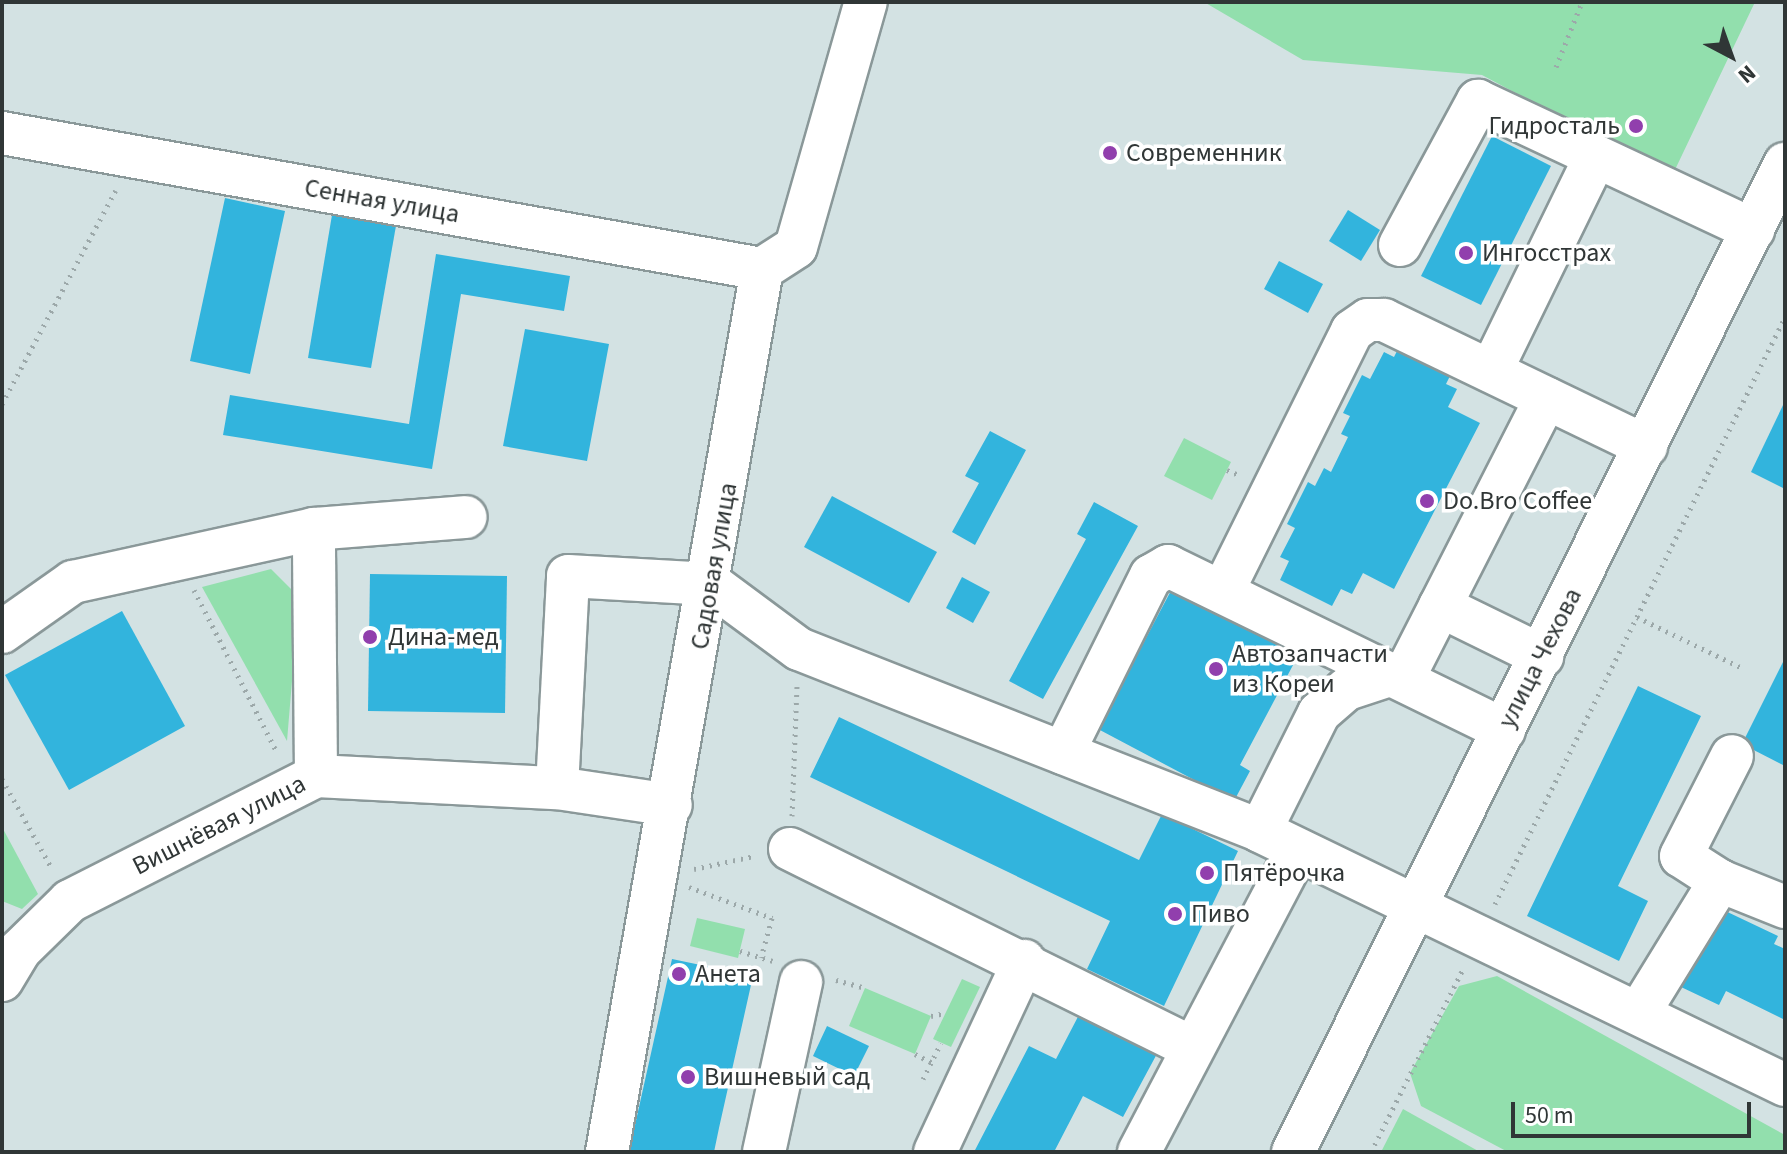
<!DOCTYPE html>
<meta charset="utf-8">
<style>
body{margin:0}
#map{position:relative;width:1787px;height:1154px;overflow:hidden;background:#d3e2e3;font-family:"Source Sans 3",sans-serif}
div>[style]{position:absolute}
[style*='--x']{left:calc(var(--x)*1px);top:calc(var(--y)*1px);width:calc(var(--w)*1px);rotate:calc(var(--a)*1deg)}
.green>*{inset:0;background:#92dfad}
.building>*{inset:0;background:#32b4dd}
.path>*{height:5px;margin-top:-2.5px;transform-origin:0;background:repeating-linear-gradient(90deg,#9ca8a9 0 2px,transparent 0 8px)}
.roads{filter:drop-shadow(2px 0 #8a9899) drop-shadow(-2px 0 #8a9899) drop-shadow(0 2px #8a9899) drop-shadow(0 -2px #8a9899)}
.minor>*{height:42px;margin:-21px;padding:0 21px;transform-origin:21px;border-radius:21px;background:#fff}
.dots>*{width:22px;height:22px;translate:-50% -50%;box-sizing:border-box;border:4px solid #fff;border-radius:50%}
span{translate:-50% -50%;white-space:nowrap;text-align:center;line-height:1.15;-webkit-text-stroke:7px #fff;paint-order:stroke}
.poi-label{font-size:26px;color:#303636}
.right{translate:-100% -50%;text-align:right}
.left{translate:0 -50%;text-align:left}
.street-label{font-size:26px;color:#303636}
.frame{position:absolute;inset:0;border:4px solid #303636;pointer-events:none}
.north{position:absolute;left:1691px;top:16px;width:80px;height:80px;-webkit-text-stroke:6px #fff;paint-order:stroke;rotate:139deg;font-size:22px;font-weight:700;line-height:32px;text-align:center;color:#303636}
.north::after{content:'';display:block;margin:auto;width:28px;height:36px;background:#303636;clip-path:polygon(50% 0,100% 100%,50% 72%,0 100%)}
.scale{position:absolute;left:1511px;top:1102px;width:240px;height:36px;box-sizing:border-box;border:4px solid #303636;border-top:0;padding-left:10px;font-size:24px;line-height:28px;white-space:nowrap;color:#303636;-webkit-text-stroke:6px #fff;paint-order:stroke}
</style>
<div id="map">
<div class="green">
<i style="clip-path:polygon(1204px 2px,1755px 2px,1672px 176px,1482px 75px,1303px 60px)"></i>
<i style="clip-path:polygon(1184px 438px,1231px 462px,1212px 500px,1164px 476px)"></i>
<i style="clip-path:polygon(271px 569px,299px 597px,287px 741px,202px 587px)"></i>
<i style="clip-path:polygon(2px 827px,38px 894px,22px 909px,2px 901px)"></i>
<i style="clip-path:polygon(697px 918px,745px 929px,738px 958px,690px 946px)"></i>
<i style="clip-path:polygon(1497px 976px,1785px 1135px,1785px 1152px,1508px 1152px,1421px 1106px,1410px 1073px,1459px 986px)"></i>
<i style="clip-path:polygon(962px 979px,980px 987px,951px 1047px,933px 1039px)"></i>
<i style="clip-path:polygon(865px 988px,931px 1016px,915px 1054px,849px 1026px)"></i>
<i style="clip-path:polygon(1403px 1109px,1480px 1152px,1381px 1152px)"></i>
</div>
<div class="building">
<i style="clip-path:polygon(1492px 136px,1551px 166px,1481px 305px,1421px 276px)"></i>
<i style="clip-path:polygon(225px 198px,285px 211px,250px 374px,190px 361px)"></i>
<i style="clip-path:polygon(333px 209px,397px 220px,371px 368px,308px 358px)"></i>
<i style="clip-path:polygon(1348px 210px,1380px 230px,1361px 261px,1329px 241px)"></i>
<i style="clip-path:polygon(436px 254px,570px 276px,564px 311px,461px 294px,432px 469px,223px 435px,230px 395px,409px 424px)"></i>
<i style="clip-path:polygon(1279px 261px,1323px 284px,1308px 313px,1264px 289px)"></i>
<i style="clip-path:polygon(525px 329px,609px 344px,587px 461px,503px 446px)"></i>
<i style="clip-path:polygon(1403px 339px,1455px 366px,1446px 384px,1457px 389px,1448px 407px,1480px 423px,1394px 589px,1363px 573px,1352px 594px,1341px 589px,1332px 606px,1280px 580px,1289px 561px,1280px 557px,1295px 528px,1287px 524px,1308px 482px,1315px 486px,1324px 468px,1331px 472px,1348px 437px,1341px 434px,1350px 416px,1343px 413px,1362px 375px,1370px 379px,1384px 352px,1394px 357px)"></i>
<i style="clip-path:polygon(1785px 401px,1785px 489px,1751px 472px)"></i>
<i style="clip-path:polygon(990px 431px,1026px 450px,975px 545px,952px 532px,979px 483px,965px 476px)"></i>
<i style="clip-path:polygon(832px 496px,937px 552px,909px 603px,804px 547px)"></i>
<i style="clip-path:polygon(1094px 502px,1138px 526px,1043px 699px,1009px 681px,1086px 539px,1077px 534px)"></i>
<i style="clip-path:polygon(370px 574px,507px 576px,505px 713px,368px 711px)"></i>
<i style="clip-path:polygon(962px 577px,990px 592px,973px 623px,946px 608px)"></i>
<i style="clip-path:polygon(1175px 583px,1301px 650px,1240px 765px,1250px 771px,1234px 801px,1098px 729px)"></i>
<i style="clip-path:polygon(122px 611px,185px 726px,69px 790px,5px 675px)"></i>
<i style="clip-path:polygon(1785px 658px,1785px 766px,1742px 744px)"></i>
<i style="clip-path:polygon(1638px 686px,1701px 716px,1618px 886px,1648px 901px,1619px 961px,1527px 916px)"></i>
<i style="clip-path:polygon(839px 717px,1139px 860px,1162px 814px,1238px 851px,1164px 1006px,1087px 969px,1110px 921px,810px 777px)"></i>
<i style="clip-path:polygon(1719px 908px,1778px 936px,1774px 944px,1785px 949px,1785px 1020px,1726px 991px,1719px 1005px,1681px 987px)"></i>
<i style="clip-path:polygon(672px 959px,753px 976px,719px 1128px,714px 1152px,629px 1152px)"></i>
<i style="clip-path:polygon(1082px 1009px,1159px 1050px,1123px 1117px,1083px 1096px,1054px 1152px,974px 1152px,1029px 1046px,1056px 1059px)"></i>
<i style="clip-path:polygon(827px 1026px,869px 1046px,854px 1076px,813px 1056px)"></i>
</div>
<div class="path">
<i style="--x:1556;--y:67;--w:70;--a:-68.2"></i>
<i style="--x:2;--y:404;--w:242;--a:-62"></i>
<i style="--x:1227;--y:470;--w:15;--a:23"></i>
<i style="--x:194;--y:590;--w:182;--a:62.9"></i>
<i style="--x:1637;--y:617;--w:117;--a:25.9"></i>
<i style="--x:2;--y:779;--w:103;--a:60.9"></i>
<i style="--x:792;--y:816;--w:130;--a:-87.8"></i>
<i style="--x:694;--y:869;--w:61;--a:-12.2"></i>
<i style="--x:689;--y:887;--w:89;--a:20.5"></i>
<i style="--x:772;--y:918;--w:41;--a:105.4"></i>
<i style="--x:1495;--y:904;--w:655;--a:-63.71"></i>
<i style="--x:740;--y:951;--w:34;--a:17"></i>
<i style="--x:836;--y:980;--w:30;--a:15"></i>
<i style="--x:931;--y:1016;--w:14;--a:-12"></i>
<i style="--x:915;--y:1054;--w:22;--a:27"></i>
<i style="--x:923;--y:1079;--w:40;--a:-63.4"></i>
<i style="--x:1371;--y:1152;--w:207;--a:-63.3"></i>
</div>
<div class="roads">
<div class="minor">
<i style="--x:2;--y:133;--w:772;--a:10.15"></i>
<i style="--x:1400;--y:245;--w:164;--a:-61.6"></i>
<i style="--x:1478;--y:101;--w:304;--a:25.1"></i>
<i style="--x:1491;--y:371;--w:237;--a:-64"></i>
<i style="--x:1224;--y:589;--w:288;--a:-63.6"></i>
<i style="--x:1352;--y:331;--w:19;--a:-35"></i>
<i style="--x:1368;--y:320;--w:16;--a:0"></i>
<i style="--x:1384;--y:320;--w:291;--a:25.7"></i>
<i style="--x:1440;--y:606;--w:114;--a:26.1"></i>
<i style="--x:2;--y:632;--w:87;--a:-35.2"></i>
<i style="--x:73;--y:582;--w:247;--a:-12.4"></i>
<i style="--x:1403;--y:679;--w:315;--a:-63"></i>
<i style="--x:1063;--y:753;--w:198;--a:-63.6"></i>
<i style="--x:1151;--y:576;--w:20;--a:-30"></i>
<i style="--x:1168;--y:566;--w:374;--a:26"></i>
<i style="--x:316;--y:776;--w:247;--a:-90.5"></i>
<i style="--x:314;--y:529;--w:152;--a:-4.5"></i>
<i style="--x:557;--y:788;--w:212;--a:-87"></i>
<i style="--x:568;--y:576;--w:143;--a:3.2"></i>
<i style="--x:711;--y:584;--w:109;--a:36.5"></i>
<i style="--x:799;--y:649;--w:496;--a:21.5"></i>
<i style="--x:1260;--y:831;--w:583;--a:25.82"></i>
<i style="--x:1260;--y:831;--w:132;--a:-63.4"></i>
<i style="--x:1319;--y:713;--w:37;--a:-41"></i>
<i style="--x:1347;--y:689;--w:48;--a:-18.1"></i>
<i style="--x:790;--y:849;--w:446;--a:26.3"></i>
<i style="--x:1720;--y:881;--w:46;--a:-147.3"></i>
<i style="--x:1681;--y:856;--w:112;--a:-63"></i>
<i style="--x:2;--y:980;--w:35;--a:-59"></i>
<i style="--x:20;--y:950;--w:70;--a:-44.4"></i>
<i style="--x:70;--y:901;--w:276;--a:-26.9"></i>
<i style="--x:316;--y:776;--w:241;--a:2.9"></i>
<i style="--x:557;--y:788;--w:115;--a:8.5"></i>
<i style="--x:1640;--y:1011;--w:153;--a:-58.4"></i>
<i style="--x:1720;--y:881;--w:70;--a:21.8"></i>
<i style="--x:607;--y:1152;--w:897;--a:-80.04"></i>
<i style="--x:762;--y:269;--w:40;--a:-32.9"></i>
<i style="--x:796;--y:247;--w:255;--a:-74.1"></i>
<i style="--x:764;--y:1152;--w:174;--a:-77.7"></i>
<i style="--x:935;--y:1152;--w:211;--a:-65"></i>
<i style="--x:1139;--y:1152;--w:340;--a:-62.3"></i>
<i style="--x:1293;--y:1152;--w:1104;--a:-63.53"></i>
</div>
</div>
<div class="dots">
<i style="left:1636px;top:126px;background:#913fad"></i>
<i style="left:1110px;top:153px;background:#913fad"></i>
<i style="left:1466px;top:253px;background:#913fad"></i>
<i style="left:1427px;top:501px;background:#913fad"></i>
<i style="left:370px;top:637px;background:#913fad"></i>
<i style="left:1216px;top:669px;background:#913fad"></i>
<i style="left:1207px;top:873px;background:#913fad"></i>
<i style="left:1175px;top:914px;background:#913fad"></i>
<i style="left:679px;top:974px;background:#913fad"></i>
<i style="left:688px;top:1077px;background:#913fad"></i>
</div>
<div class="poi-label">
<span class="right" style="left:1620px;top:126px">Гидросталь</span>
<span class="left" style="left:1126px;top:153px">Современник</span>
<span class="left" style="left:1482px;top:253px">Ингосстрах</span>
<span class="left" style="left:1443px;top:501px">Do.Bro Coffee</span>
<span class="left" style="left:388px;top:637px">Дина-мед</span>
<span class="left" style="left:1232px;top:669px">Автозапчасти<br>из Кореи</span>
<span class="left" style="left:1223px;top:873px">Пятёрочка</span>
<span class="left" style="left:1191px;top:914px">Пиво</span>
<span class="left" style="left:695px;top:974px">Анета</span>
<span class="left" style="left:704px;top:1077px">Вишневый сад</span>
</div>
<div class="street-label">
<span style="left:382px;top:201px;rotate:10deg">Сенная улица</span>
<span style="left:714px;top:566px;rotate:-80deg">Садовая улица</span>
<span style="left:1540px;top:658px;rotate:-63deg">улица Чехова</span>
<span style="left:219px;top:825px;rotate:-27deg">Вишнёвая улица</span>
</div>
<div class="frame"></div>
<div class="north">N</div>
<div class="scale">50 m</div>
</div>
